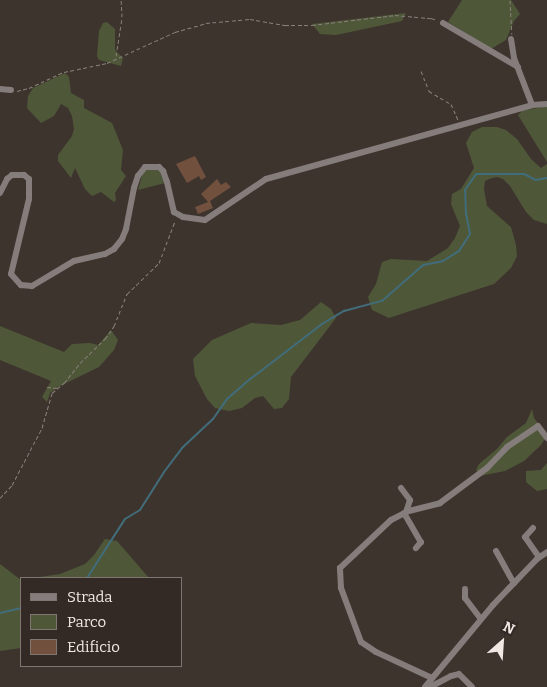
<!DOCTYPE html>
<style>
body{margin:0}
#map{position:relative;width:547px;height:687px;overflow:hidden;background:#3e342e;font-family:Bitter,serif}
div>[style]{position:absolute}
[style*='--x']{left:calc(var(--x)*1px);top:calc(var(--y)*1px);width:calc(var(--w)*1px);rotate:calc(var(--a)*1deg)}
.green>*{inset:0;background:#4f5739}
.stream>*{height:2px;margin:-1px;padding:0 1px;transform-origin:1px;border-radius:1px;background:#416d7b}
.building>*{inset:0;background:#72503e}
.path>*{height:1px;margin-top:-0.5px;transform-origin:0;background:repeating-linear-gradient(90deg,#88807b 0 4px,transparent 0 6.5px)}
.minor>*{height:6px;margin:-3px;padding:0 3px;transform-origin:3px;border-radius:3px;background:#847d7c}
span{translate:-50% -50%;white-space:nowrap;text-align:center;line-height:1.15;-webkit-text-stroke:4.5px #342a25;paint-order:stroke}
.legend{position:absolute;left:20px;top:577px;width:162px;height:90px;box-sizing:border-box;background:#342a25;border:1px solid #7f7672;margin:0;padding:6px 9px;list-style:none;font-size:15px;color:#efe8e5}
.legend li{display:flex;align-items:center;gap:10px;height:25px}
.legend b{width:25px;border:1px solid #7f7672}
.north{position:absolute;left:477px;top:617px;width:50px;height:50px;-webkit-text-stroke:4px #342a25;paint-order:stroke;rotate:26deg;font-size:14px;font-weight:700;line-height:20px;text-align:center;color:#efe8e5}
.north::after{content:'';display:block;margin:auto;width:18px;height:22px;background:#efe8e5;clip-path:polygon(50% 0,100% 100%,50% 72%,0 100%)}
</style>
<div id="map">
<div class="green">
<i style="clip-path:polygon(462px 0,511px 0,520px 14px,514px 21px,506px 40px,491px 49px,448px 22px)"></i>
<i style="clip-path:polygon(406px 13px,402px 21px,336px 35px,320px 34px,312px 24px)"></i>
<i style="clip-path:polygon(107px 22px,115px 29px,115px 50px,123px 58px,121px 66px,99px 60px,97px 56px,99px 31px,103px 23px)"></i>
<i style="clip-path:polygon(65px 73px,69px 77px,71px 93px,84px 100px,84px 108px,112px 123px,123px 150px,121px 170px,126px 176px,115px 193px,116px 200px,114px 202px,101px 192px,92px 196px,85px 189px,75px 168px,71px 178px,58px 161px,58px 155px,72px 136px,74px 129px,72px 116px,68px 108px,61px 104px,54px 116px,41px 123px,27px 108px,28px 96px,33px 88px)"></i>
<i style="clip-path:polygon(547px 106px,547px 162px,518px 115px,522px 111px)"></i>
<i style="clip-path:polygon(482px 127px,497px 127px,506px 130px,517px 139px,531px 159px,541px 168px,547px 164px,547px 224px,534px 220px,526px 212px,510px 186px,503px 179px,497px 177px,489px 179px,485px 181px,484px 189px,487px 206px,511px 227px,516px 245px,517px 256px,511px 268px,494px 284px,404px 313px,389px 318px,372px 310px,368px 297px,376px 284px,382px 262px,391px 259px,427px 261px,448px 248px,455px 238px,460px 226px,451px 204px,452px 194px,461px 189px,474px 168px,466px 143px,472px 132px)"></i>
<i style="clip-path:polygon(151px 168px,159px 170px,165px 183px,138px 190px,143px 172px)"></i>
<i style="clip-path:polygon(321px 302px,331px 309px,336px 318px,291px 377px,289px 399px,282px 408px,274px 409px,263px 396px,255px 398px,242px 408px,229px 411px,215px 408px,207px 399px,195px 376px,193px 359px,212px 340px,251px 323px,281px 325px,300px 320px)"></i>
<i style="clip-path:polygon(0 326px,64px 352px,72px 344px,90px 343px,98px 345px,111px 330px,118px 340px,114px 350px,99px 367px,58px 387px,50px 393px,47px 402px,42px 397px,51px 381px,0 360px)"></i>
<i style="clip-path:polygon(532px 409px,534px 418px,544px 431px,544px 440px,541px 445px,524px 461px,505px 471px,480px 476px,476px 470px,479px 464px,497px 449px,507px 437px,526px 423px)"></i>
<i style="clip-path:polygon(547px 463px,547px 489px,537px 491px,526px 482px,526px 471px,541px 470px)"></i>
<i style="clip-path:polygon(105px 539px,117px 541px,149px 578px,33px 578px,60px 574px,85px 564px,94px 555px)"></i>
<i style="clip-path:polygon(0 564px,21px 580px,21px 648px,0 651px)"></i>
</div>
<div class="stream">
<i style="--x:87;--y:578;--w:70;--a:-57.2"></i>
<i style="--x:125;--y:519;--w:17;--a:-31"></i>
<i style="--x:140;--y:510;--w:45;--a:-57.7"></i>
<i style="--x:164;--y:472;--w:30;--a:-53"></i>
<i style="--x:182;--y:448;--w:42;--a:-43.1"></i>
<i style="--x:213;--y:419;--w:24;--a:-55"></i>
<i style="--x:227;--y:399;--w:29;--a:-41"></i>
<i style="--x:249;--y:380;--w:92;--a:-37.5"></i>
<i style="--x:322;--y:324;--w:26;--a:-31"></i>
<i style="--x:344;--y:311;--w:39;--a:-15"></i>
<i style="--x:382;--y:301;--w:55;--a:-41.3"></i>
<i style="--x:423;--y:265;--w:20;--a:-11"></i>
<i style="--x:443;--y:261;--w:19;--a:-32"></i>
<i style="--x:459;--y:251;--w:20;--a:-57"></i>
<i style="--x:470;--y:234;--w:20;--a:-101"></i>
<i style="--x:466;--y:214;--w:24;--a:-92"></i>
<i style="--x:465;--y:190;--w:19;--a:-55"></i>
<i style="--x:476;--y:174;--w:48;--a:0"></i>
<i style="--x:524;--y:174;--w:13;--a:27"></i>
<i style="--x:536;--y:180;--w:11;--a:-10"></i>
<i style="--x:0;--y:613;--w:22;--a:-13"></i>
</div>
<div class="building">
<i style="clip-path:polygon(195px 156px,206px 177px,201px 180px,199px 176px,187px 183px,176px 164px)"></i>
<i style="clip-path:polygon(217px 179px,221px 185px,226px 182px,231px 187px,210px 201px,213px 208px,198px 214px,195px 207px,208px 202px,201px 194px)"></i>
</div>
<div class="path">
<i style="--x:510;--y:0;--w:34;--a:87"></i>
<i style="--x:116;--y:56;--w:39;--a:-81"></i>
<i style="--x:122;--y:17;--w:17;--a:-93"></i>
<i style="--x:421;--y:71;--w:22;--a:68"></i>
<i style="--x:429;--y:91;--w:26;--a:31"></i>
<i style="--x:451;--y:104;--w:17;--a:66"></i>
<i style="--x:17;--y:91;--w:12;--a:-14"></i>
<i style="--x:29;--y:88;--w:38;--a:-25"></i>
<i style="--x:64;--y:72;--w:44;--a:-11.8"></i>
<i style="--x:107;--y:63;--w:75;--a:-24.5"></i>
<i style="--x:175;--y:32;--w:32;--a:-16"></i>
<i style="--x:206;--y:23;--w:44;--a:-5.2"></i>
<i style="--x:250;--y:19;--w:36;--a:10"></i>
<i style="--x:285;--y:25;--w:27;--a:0"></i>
<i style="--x:312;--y:25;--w:84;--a:-6.9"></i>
<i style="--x:395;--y:15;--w:36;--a:5"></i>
<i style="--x:431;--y:18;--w:6;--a:18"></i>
<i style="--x:47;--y:387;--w:10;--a:6"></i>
<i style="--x:0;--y:498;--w:18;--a:-47"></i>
<i style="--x:12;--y:485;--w:64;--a:-62.2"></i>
<i style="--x:42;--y:428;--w:36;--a:-74"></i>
<i style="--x:52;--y:393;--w:16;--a:-40"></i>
<i style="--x:64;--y:383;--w:26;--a:-51"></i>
<i style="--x:80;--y:363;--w:35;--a:-44"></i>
<i style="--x:105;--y:339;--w:16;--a:-55"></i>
<i style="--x:114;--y:326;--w:35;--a:-68"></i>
<i style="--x:127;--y:294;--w:45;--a:-44.1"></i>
<i style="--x:159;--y:263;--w:45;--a:-69.1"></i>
</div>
<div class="minor">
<i style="--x:443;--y:23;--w:87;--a:30.4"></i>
<i style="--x:511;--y:39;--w:19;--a:81"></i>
<i style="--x:514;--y:58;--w:50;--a:69"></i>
<i style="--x:0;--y:89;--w:11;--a:5"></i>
<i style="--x:0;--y:193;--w:16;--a:-63"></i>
<i style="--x:7;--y:179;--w:6;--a:-39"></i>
<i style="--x:12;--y:175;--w:12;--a:0"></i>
<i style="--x:24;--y:175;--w:6;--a:39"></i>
<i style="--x:29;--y:179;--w:20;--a:90"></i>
<i style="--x:29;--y:199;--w:77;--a:103.5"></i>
<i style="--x:11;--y:274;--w:15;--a:48"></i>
<i style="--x:21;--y:285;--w:11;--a:5"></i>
<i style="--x:32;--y:286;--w:49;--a:-30.8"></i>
<i style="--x:74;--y:261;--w:32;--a:-13"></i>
<i style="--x:105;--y:254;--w:10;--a:-29"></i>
<i style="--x:114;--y:249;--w:13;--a:-51"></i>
<i style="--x:122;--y:239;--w:11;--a:-68"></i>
<i style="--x:126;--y:229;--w:42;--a:-79"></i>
<i style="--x:134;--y:188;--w:13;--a:-72"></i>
<i style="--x:138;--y:176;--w:11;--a:-52"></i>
<i style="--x:145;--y:167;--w:14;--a:0"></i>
<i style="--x:159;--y:167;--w:6;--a:45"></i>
<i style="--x:163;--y:171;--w:12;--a:70"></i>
<i style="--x:167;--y:182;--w:31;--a:77"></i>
<i style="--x:174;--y:212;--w:10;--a:29"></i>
<i style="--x:183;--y:217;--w:22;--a:8"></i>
<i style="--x:205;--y:220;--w:73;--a:-33.9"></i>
<i style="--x:266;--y:179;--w:276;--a:-15.5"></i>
<i style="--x:532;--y:105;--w:15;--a:-4"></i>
<i style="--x:401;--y:488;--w:15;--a:53"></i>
<i style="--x:410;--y:500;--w:13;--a:108"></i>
<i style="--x:404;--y:513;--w:34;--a:60"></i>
<i style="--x:421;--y:542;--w:8;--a:130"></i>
<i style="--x:533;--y:528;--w:12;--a:132"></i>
<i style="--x:525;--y:537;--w:24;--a:55"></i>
<i style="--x:496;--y:551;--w:37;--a:61"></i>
<i style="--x:465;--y:589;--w:9;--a:90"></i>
<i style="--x:465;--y:598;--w:26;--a:53"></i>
<i style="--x:432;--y:678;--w:62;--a:-155.1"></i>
<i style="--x:376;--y:652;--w:18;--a:-146"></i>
<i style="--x:361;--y:642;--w:58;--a:-110.3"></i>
<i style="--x:341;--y:588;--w:20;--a:-93"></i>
<i style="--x:340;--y:568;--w:70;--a:-43.3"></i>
<i style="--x:391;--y:520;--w:20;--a:-27"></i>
<i style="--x:409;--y:511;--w:32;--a:-14"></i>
<i style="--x:440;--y:503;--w:59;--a:-36.7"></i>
<i style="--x:487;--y:468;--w:29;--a:-46"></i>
<i style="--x:507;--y:447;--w:37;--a:-34"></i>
<i style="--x:538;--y:426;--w:15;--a:53"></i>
<i style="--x:425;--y:687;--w:107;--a:-50.3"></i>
<i style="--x:493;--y:605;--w:64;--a:-46.3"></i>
<i style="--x:537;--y:559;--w:12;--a:-35"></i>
<i style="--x:426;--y:687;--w:8;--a:-14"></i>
<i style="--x:434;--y:685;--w:19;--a:-28"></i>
<i style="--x:451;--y:676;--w:8;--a:-14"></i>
<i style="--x:459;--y:674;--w:18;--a:45"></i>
</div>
<ul class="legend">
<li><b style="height:6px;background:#847d7c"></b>Strada</li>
<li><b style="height:14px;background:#4f5739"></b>Parco</li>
<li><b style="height:14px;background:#72503e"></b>Edificio</li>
</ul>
<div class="north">N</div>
</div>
